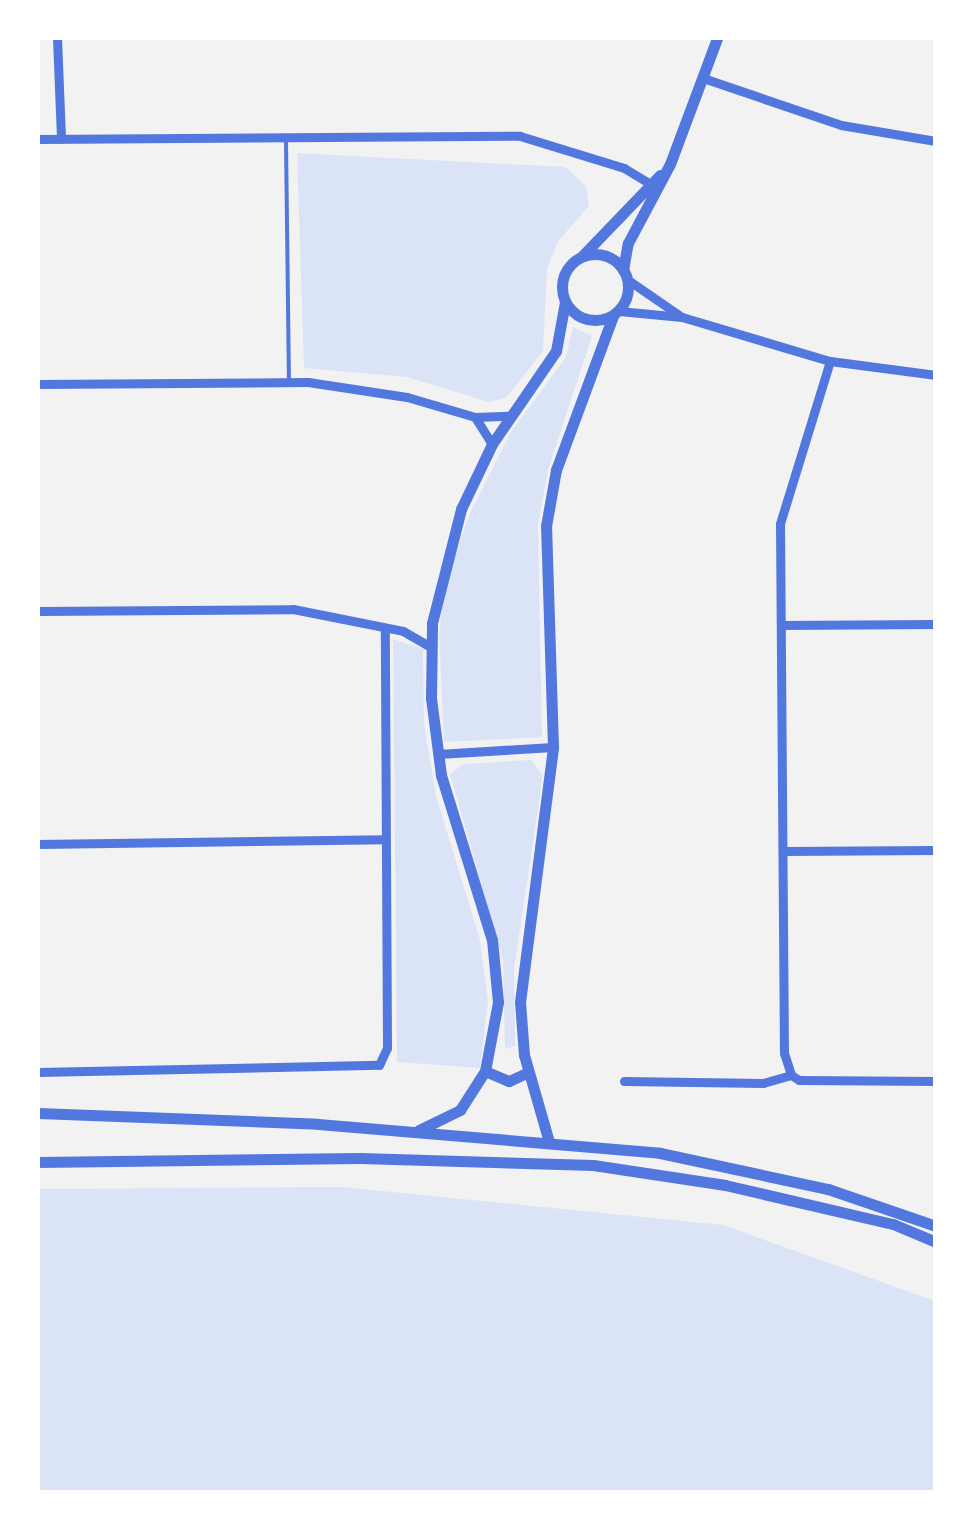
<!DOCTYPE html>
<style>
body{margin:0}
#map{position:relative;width:973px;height:1530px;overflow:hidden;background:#f2f2f2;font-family:Cabin,sans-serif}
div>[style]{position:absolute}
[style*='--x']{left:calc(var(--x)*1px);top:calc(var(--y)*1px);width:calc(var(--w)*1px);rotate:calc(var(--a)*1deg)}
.green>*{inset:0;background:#dbe4f7}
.service>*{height:4px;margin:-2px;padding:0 2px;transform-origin:2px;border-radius:2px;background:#5277de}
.minor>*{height:9px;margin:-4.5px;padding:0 4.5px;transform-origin:4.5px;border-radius:4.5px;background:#5277de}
.tertiary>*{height:11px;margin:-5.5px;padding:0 5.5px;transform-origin:5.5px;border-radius:5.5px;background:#5277de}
.tertiary>.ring{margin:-5.5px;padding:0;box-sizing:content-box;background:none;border:11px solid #5277de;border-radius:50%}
span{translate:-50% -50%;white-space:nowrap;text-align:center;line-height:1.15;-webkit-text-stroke:8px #fff;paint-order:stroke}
.frame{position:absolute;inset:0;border:40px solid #fff;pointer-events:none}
</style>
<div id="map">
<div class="green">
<i style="clip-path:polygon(297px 153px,565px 167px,586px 186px,589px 206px,558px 241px,547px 269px,543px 351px,506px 398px,489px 402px,407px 377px,304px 368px)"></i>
<i style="clip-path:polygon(573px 327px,592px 336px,548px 470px,538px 525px,542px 737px,444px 742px,439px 633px,446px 580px,470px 513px,511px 432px,566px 357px)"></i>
<i style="clip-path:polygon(393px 639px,423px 649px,424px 724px,436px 796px,480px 940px,488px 1002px,480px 1068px,397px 1062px)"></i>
<i style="clip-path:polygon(531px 760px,543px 775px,514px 969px,515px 1046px,505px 1049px,503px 960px,450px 774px,464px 764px)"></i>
<i style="clip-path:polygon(342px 1187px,723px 1225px,935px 1301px,935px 1492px,38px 1492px,38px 1189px)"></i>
</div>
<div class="service">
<i style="--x:286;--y:141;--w:240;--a:89.3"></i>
</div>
<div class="minor">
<i style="--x:57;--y:38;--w:101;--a:87.7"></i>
<i style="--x:703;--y:78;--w:146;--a:18.8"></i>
<i style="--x:841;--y:125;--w:96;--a:9.6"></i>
<i style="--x:38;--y:139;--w:482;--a:-0.4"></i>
<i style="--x:520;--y:136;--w:109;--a:17.1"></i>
<i style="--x:624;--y:168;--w:37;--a:31"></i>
<i style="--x:628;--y:280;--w:62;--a:34.5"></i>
<i style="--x:619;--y:311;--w:63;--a:5.4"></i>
<i style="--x:682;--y:317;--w:154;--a:16.6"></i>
<i style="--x:830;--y:361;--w:107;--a:7.5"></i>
<i style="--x:830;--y:361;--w:170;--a:107.1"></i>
<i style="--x:780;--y:524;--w:529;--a:89.57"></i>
<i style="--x:784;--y:1053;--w:23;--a:72"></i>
<i style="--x:791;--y:1075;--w:9;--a:32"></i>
<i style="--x:799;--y:1080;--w:137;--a:0.4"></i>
<i style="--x:38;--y:384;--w:270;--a:-0.4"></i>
<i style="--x:308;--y:382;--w:100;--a:8.6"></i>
<i style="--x:407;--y:397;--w:71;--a:16.4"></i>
<i style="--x:475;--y:417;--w:34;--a:-2"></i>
<i style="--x:475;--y:417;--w:32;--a:58"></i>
<i style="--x:38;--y:611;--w:255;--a:-0.4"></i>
<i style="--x:293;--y:609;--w:112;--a:11.3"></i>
<i style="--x:403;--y:631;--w:32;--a:30"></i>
<i style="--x:781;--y:625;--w:155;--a:-0.4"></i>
<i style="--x:438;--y:754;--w:115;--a:-3.5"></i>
<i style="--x:38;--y:844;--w:347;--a:-0.8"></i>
<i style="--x:783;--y:851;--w:153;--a:-0.4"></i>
<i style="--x:38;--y:1072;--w:341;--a:-1.2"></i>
<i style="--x:379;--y:1065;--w:19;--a:-65"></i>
<i style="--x:387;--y:1048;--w:419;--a:-90.3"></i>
<i style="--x:624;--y:1081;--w:139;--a:0.8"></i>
<i style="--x:763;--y:1083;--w:29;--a:-16"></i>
</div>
<div class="tertiary">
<i class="ring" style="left:562px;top:254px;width:55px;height:55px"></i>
<i style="--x:583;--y:255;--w:111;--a:-46.1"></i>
<i style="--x:623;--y:270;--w:27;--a:-80"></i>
<i style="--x:628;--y:243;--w:89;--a:-62"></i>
<i style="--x:670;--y:164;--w:134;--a:-69.5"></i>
<i style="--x:485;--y:1071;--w:26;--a:23"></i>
<i style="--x:509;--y:1081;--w:21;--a:-25"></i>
<i style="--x:38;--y:1113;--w:280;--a:2.2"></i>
<i style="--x:318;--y:1124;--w:343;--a:4.8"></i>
<i style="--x:660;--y:1153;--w:172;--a:12.1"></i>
<i style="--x:828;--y:1189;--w:114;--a:18.9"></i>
<i style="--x:419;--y:1130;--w:46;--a:-26"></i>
<i style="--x:460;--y:1110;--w:46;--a:-57.3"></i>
<i style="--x:485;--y:1071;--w:70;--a:-79.3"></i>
<i style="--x:498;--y:1002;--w:62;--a:-95.5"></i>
<i style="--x:492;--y:940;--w:173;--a:-107.2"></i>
<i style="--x:441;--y:775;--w:78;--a:-97.4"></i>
<i style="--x:431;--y:698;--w:75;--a:-89.2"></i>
<i style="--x:432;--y:623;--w:118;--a:-75.7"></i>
<i style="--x:461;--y:509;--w:72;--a:-64.5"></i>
<i style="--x:492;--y:444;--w:113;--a:-55.5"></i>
<i style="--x:556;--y:351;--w:50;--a:-79.6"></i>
<i style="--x:549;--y:1142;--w:91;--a:-106"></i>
<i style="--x:524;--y:1055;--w:53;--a:-94.3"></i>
<i style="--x:520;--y:1002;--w:257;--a:-82.6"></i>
<i style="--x:553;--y:747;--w:221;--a:-91.8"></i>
<i style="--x:546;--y:526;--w:57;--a:-79.9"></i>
<i style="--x:556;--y:470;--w:164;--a:-69.7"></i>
<i style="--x:38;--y:1162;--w:322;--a:-0.7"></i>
<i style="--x:360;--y:1158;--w:233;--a:1.7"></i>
<i style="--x:593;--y:1165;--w:134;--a:8.6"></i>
<i style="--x:725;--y:1185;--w:172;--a:13.1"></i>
<i style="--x:893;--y:1224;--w:47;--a:22.7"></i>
</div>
<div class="frame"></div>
</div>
